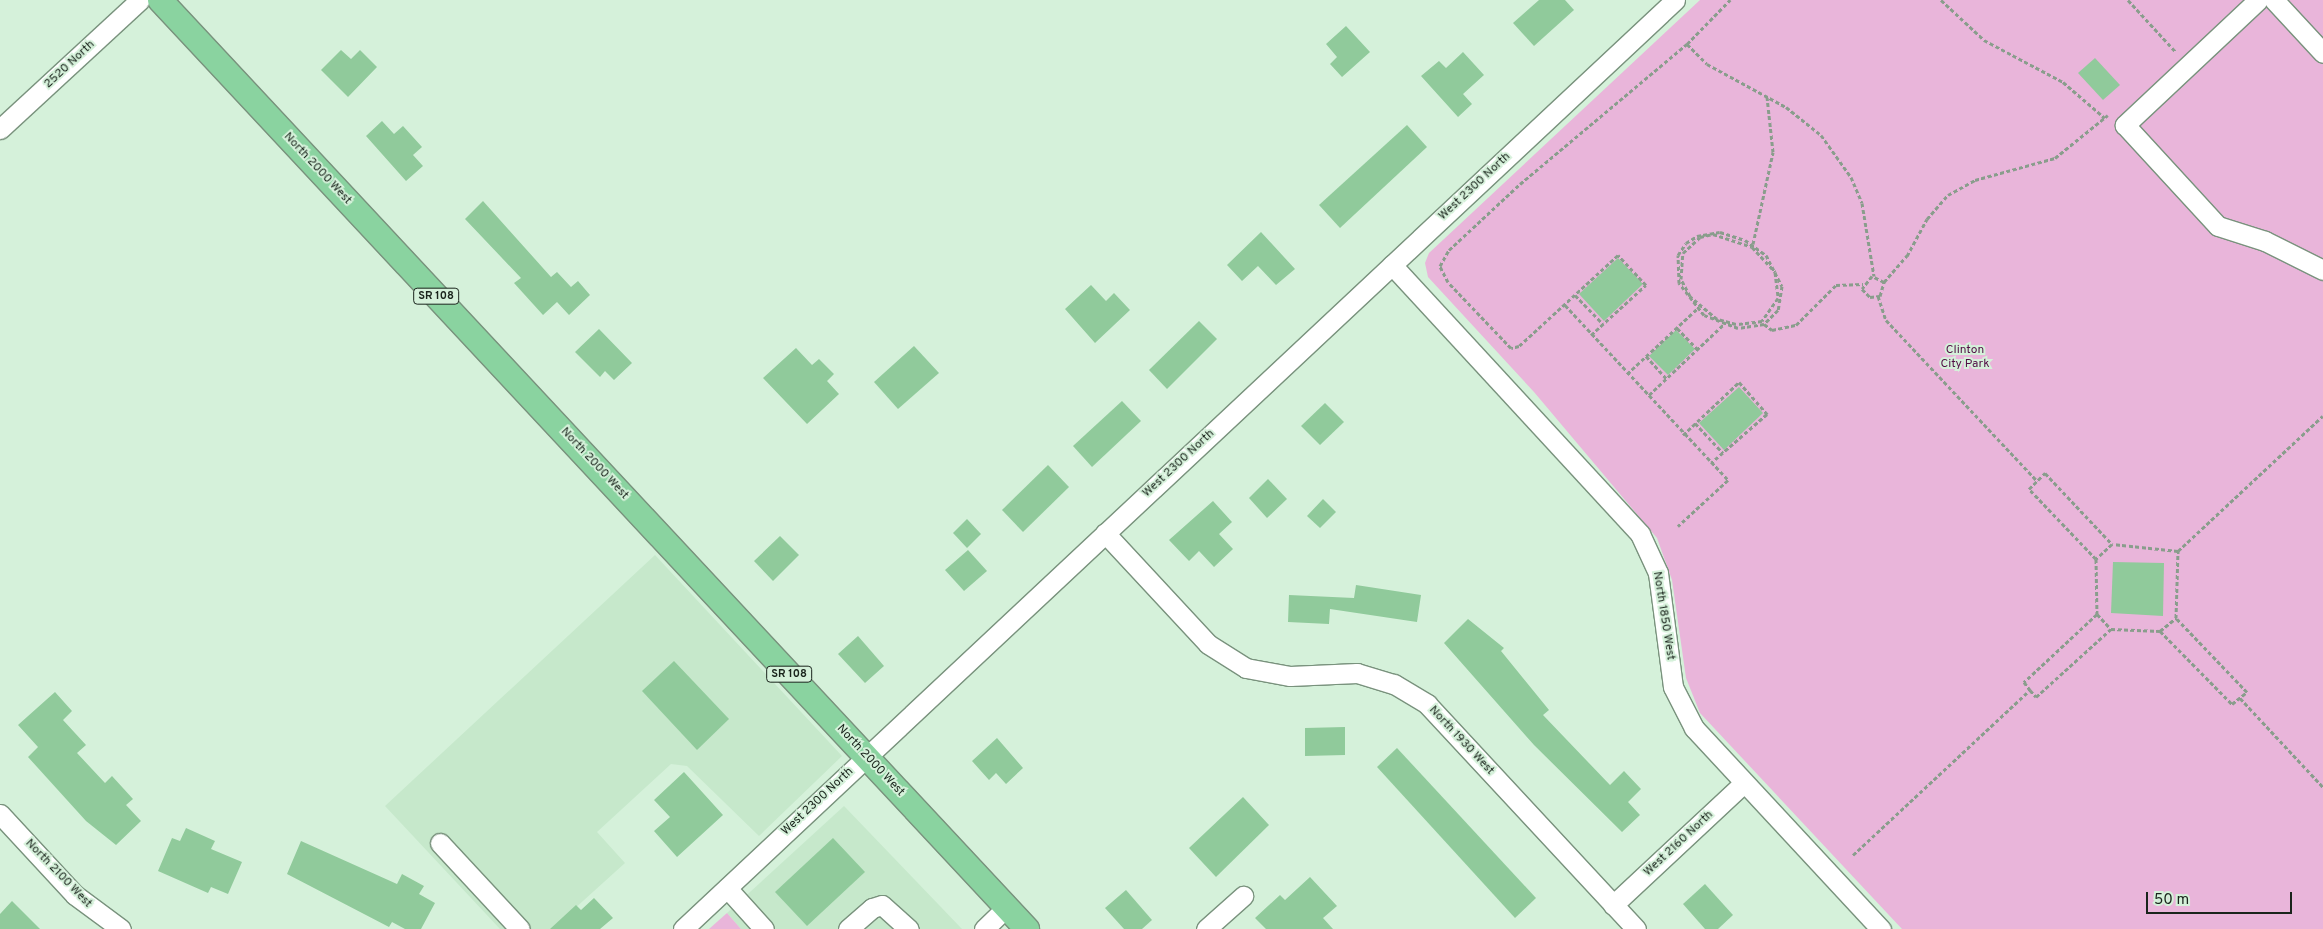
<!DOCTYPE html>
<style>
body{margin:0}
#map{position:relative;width:2323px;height:929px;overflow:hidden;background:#d5f1da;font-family:Overpass,sans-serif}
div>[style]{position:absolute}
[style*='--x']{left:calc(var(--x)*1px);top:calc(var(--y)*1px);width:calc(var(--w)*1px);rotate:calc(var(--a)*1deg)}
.built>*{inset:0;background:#c6e8cb}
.green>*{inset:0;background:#e9b5da}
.building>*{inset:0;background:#90ca9b}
.path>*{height:3px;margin-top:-1.5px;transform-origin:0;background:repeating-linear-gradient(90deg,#899d8c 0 4px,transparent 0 6.5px)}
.roads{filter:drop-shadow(1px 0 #79927d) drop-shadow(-1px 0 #79927d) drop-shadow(0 1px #79927d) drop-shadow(0 -1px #79927d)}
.minor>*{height:19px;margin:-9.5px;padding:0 9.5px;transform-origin:9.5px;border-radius:9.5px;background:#fff}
.major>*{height:24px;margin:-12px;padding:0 12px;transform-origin:12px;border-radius:12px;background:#8ad3a0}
span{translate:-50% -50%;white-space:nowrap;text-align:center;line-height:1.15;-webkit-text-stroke:4px #d5f1da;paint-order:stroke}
.shield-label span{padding:1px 4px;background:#d5f1da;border:1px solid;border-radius:4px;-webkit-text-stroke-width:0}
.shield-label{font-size:11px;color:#1a241c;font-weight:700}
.street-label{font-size:12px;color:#1a241c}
.park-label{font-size:12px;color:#520d45}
.scale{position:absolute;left:2146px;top:892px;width:146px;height:22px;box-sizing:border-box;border:2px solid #1a241c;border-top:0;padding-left:6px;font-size:15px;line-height:18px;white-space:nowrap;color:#1a241c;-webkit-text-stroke:4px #d5f1da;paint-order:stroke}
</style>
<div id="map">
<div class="built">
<i style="clip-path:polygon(655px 555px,842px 756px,759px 836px,687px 766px,671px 764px,597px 832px,625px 863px,552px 929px,500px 929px,385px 806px)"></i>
<i style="clip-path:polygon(844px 806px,962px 929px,741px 929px,727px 913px)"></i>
</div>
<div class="green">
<i style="clip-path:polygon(1700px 0,2323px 0,2323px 929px,1902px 929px,1700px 713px,1686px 678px,1672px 580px,1657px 538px,1534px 392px,1428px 277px,1425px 263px,1429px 253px)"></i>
<i style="clip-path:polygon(727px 913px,741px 929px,709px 929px)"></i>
</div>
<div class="building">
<i style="clip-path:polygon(1539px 0,1565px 0,1574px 10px,1534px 46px,1513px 23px)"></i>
<i style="clip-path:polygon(1346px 26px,1370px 52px,1342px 77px,1330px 64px,1337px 57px,1326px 44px)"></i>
<i style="clip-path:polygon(341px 50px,351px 59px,360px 50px,377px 67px,348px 97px,321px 70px)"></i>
<i style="clip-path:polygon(1463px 52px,1484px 75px,1463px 94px,1472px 104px,1458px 117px,1421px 76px,1439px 61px,1446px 68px)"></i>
<i style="clip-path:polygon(2095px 58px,2120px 85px,2103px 100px,2078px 73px)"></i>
<i style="clip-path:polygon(382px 121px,394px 134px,403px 126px,422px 147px,413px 155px,423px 166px,406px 181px,366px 136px)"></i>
<i style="clip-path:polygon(1407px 125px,1427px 147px,1340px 228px,1319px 205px)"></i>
<i style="clip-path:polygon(483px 201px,551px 277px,557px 272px,571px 287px,578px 281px,590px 295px,569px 315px,557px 302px,543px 315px,514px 283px,521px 278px,465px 219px)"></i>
<i style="clip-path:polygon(1261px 232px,1295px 269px,1276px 285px,1258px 266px,1242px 281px,1227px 265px)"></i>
<i style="clip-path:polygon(1618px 258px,1643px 284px,1604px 321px,1579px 294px)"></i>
<i style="clip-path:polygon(1091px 285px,1106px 301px,1114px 293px,1130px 310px,1095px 343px,1065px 309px)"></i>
<i style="clip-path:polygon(1199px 321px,1217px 339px,1167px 389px,1149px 370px)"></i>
<i style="clip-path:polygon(599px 329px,632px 363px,614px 380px,605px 371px,600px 377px,575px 352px)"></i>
<i style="clip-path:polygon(1676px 330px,1695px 349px,1668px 375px,1649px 356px)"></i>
<i style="clip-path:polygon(914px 346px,939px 373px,898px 409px,874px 382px)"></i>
<i style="clip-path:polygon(796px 348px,812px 365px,819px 359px,834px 374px,827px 381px,839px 394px,807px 424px,763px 378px)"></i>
<i style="clip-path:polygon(1739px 387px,1763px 413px,1724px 450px,1699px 423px)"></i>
<i style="clip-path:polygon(1122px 401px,1141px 421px,1092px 467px,1073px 446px)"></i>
<i style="clip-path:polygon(1325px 403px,1344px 422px,1320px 445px,1301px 426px)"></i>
<i style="clip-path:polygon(1048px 465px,1069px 487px,1023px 532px,1002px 510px)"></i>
<i style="clip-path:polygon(1268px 479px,1287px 499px,1267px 518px,1249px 498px)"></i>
<i style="clip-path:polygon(1323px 499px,1336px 512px,1320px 528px,1307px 516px)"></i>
<i style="clip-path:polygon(1213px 501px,1232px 522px,1219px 534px,1233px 549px,1214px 567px,1199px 551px,1189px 561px,1169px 540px)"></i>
<i style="clip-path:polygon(967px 519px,981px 534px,967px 548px,953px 533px)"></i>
<i style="clip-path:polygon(780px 536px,799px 555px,773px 581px,754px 561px)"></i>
<i style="clip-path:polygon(968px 550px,987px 571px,964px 591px,945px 570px)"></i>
<i style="clip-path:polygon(2113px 562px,2164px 563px,2163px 616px,2111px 613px)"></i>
<i style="clip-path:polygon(1356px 585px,1421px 595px,1417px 622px,1330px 609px,1329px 624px,1288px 622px,1289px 595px,1354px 598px)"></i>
<i style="clip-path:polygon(1468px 619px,1504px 648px,1501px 651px,1549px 710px,1543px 715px,1610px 785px,1624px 771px,1641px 789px,1628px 802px,1640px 815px,1622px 832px,1534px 745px,1444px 643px)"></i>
<i style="clip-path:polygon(858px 636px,884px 666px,865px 683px,838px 654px)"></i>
<i style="clip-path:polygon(674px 661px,729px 719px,697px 750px,642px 691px)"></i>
<i style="clip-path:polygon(55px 692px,72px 711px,63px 720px,86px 745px,77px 753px,105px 783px,112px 776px,133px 799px,126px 805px,141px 821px,116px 845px,86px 821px,28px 757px,38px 747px,18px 725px)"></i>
<i style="clip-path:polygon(1345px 727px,1345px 755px,1305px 756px,1305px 728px)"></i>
<i style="clip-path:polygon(997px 738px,1023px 768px,1006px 784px,996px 773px,989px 780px,972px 761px)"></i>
<i style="clip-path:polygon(1397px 748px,1536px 898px,1515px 918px,1377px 767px)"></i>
<i style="clip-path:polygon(684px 772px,723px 815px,677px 857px,654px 831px,670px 817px,654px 800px)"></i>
<i style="clip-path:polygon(1243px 797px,1269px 825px,1216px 877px,1189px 848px)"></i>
<i style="clip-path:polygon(186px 828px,215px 841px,211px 849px,242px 862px,228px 894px,211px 887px,208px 893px,158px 871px,172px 838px,180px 841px)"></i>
<i style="clip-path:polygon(833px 838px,865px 872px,807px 926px,775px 892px)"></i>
<i style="clip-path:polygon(301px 841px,397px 884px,402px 874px,424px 886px,419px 894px,435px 903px,421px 929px,405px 929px,392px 922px,389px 927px,287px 874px)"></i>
<i style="clip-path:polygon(1310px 877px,1337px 906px,1323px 918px,1333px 929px,1266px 929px,1255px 918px,1280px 895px,1285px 900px)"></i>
<i style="clip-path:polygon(1705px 884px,1733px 915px,1718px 929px,1705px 929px,1683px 904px)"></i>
<i style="clip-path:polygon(1126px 890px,1152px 920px,1142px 929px,1124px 929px,1105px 908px)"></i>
<i style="clip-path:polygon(594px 898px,613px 918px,600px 929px,550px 929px,576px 905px,581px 910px)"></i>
<i style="clip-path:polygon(12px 901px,40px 929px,0 929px,0 914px)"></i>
</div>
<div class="path">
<i style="--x:1941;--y:0;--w:59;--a:42.9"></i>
<i style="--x:1984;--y:40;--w:89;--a:28"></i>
<i style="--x:2063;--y:82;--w:55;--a:40.6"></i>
<i style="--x:2128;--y:0;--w:71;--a:47.3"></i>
<i style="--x:1687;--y:44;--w:28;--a:45"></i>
<i style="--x:1707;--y:64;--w:90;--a:28.6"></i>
<i style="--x:1786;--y:107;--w:45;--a:38.7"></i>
<i style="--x:1821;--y:135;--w:52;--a:54.5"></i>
<i style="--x:1851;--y:177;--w:28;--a:67"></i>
<i style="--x:1862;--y:203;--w:74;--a:80.7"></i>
<i style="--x:1713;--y:234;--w:41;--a:18.4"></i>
<i style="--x:1752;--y:247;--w:34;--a:47"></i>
<i style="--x:1775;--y:272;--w:26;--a:83"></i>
<i style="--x:1778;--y:298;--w:28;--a:125"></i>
<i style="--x:1762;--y:321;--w:26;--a:173"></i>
<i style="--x:1736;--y:324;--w:20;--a:-165"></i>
<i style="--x:1717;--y:319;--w:35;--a:-140"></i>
<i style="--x:1690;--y:296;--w:19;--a:-118"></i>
<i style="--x:1681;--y:279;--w:26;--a:-86"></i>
<i style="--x:1683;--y:253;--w:23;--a:-43"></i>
<i style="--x:1700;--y:237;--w:13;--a:-13"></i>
<i style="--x:1753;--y:244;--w:94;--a:-77.7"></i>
<i style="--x:1773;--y:152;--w:55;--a:-96.2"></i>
<i style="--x:1884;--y:282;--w:13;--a:-153"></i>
<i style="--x:1872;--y:276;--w:16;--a:128"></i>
<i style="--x:1862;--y:289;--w:11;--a:45"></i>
<i style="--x:1870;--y:297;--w:10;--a:-6"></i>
<i style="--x:1880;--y:296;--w:15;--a:-74"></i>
<i style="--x:1884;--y:282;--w:35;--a:-49"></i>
<i style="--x:1907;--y:256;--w:42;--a:-61.6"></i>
<i style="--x:1927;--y:219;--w:32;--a:-49"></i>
<i style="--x:1948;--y:195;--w:31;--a:-29"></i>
<i style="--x:1975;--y:180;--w:83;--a:-15.4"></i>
<i style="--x:2055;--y:158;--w:68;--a:-39.1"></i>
<i style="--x:1575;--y:295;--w:40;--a:46"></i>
<i style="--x:1878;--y:296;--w:25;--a:72"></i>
<i style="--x:1886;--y:320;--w:221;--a:46.8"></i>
<i style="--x:1565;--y:305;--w:239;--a:47"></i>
<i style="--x:1728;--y:480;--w:68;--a:137.4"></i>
<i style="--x:1764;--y:324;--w:26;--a:171"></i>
<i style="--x:1738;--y:328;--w:36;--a:-159"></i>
<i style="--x:1704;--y:315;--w:41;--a:-128"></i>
<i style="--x:1679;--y:283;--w:28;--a:-92"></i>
<i style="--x:1678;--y:255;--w:14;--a:-56"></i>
<i style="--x:1686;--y:243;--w:13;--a:-32"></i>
<i style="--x:1697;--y:236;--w:23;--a:-10"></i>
<i style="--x:1720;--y:232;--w:26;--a:18"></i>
<i style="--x:1745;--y:240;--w:26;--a:36"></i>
<i style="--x:1766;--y:255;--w:35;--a:63"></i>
<i style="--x:1782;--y:286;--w:24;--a:99"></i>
<i style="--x:1778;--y:310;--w:20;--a:135"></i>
<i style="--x:1764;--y:324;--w:10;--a:37"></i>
<i style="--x:1772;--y:330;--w:25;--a:-12"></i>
<i style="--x:1796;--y:325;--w:57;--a:-45"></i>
<i style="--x:1836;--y:285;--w:27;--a:-2"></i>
<i style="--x:1677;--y:328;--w:29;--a:46"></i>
<i style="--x:1591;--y:335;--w:74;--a:-42.3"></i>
<i style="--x:1646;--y:285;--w:41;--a:-133"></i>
<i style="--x:1618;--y:255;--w:134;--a:137.4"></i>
<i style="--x:1519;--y:346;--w:8;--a:166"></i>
<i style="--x:1511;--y:348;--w:91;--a:-133.7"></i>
<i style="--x:1448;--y:282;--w:18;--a:-117"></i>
<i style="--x:1440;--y:266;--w:18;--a:-61"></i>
<i style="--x:1449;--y:250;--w:97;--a:-42.9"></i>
<i style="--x:1520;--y:184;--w:218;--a:-40"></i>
<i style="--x:1687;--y:44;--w:62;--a:-45.7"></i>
<i style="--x:1646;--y:356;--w:31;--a:48"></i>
<i style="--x:1627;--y:374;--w:97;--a:-42.9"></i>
<i style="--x:1649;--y:395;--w:102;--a:-43.4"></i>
<i style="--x:1695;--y:423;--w:41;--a:47"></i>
<i style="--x:1683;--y:435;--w:77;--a:-43.4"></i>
<i style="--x:1739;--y:382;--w:43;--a:48.8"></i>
<i style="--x:1767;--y:414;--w:74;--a:138.8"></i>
<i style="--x:2178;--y:551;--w:66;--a:-173.9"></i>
<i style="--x:2112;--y:544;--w:22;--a:137"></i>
<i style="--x:2096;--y:559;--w:55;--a:89"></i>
<i style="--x:2097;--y:614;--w:21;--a:47"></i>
<i style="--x:2111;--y:629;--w:49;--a:2.3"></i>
<i style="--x:2160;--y:631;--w:21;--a:-39"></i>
<i style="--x:2176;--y:618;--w:67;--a:-88.3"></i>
<i style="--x:2178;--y:551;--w:198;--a:-43"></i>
<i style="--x:2096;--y:559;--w:97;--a:-133.7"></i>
<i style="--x:2029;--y:489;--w:23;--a:-45"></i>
<i style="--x:2045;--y:473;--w:98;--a:46.7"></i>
<i style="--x:2097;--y:614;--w:100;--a:137"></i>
<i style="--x:2024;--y:682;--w:10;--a:53"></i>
<i style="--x:2030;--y:690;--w:9;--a:49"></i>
<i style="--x:2036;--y:697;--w:101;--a:-42.2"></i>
<i style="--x:2160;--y:631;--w:103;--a:45.4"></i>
<i style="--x:2232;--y:704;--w:19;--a:-39"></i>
<i style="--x:2247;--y:692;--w:103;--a:-133.8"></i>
<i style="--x:2240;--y:698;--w:122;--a:47"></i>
<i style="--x:1853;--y:855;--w:242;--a:-43"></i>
</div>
<div class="roads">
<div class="minor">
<i style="--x:2258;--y:0;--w:183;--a:136.8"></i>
<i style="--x:2125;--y:125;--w:137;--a:47.4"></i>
<i style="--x:2218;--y:226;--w:49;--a:17.7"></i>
<i style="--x:2265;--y:241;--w:65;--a:26.6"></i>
<i style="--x:2274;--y:0;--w:72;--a:47.2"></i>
<i style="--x:0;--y:129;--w:190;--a:-42.7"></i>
<i style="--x:1392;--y:265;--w:366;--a:47.3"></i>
<i style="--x:1640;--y:534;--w:43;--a:65.2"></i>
<i style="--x:1658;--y:573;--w:115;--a:82.5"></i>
<i style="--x:1673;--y:687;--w:46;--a:62.9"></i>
<i style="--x:1694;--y:728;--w:275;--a:47.1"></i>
<i style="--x:1105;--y:533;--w:151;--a:47.1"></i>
<i style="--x:1208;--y:644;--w:45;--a:32.3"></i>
<i style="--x:1246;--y:668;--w:45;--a:10.3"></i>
<i style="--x:1290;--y:676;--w:67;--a:-2.6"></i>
<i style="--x:1357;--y:673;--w:39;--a:17"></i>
<i style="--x:1394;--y:684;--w:39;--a:31"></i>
<i style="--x:1427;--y:704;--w:307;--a:47.1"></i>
<i style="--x:0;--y:814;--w:110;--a:47.2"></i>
<i style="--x:75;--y:895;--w:57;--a:36.5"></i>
<i style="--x:440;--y:843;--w:117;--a:47.1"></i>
<i style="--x:727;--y:888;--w:55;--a:47.9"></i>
<i style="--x:1613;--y:905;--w:179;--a:-43"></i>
<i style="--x:683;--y:929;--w:1359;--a:-43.12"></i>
<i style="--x:848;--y:929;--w:32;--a:-41"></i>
<i style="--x:872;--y:908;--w:10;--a:-17"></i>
<i style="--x:882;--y:905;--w:36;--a:42"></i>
<i style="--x:984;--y:929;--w:32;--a:-44"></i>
<i style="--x:1206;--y:929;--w:50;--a:-41.7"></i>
</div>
<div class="major">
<i style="--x:160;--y:0;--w:1271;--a:46.98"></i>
</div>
</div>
<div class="shield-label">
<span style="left:436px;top:296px">SR 108</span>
<span style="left:789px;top:674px">SR 108</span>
</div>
<div class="street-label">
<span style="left:70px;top:65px;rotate:-43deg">2520 North</span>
<span style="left:317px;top:169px;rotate:47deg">North 2000 West</span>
<span style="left:1475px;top:187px;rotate:-43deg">West 2300 North</span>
<span style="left:594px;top:464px;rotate:47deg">North 2000 West</span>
<span style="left:1179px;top:464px;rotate:-43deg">West 2300 North</span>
<span style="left:1663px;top:616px;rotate:81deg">North 1850 West</span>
<span style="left:1461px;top:741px;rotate:47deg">North 1930 West</span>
<span style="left:870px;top:761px;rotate:47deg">North 2000 West</span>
<span style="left:818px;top:802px;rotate:-43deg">West 2300 North</span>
<span style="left:1679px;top:844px;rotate:-43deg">West 2160 North</span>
<span style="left:58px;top:874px;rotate:46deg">North 2100 West</span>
</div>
<div class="park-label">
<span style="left:1965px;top:358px">Clinton<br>City Park</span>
</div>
<div class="scale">50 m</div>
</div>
